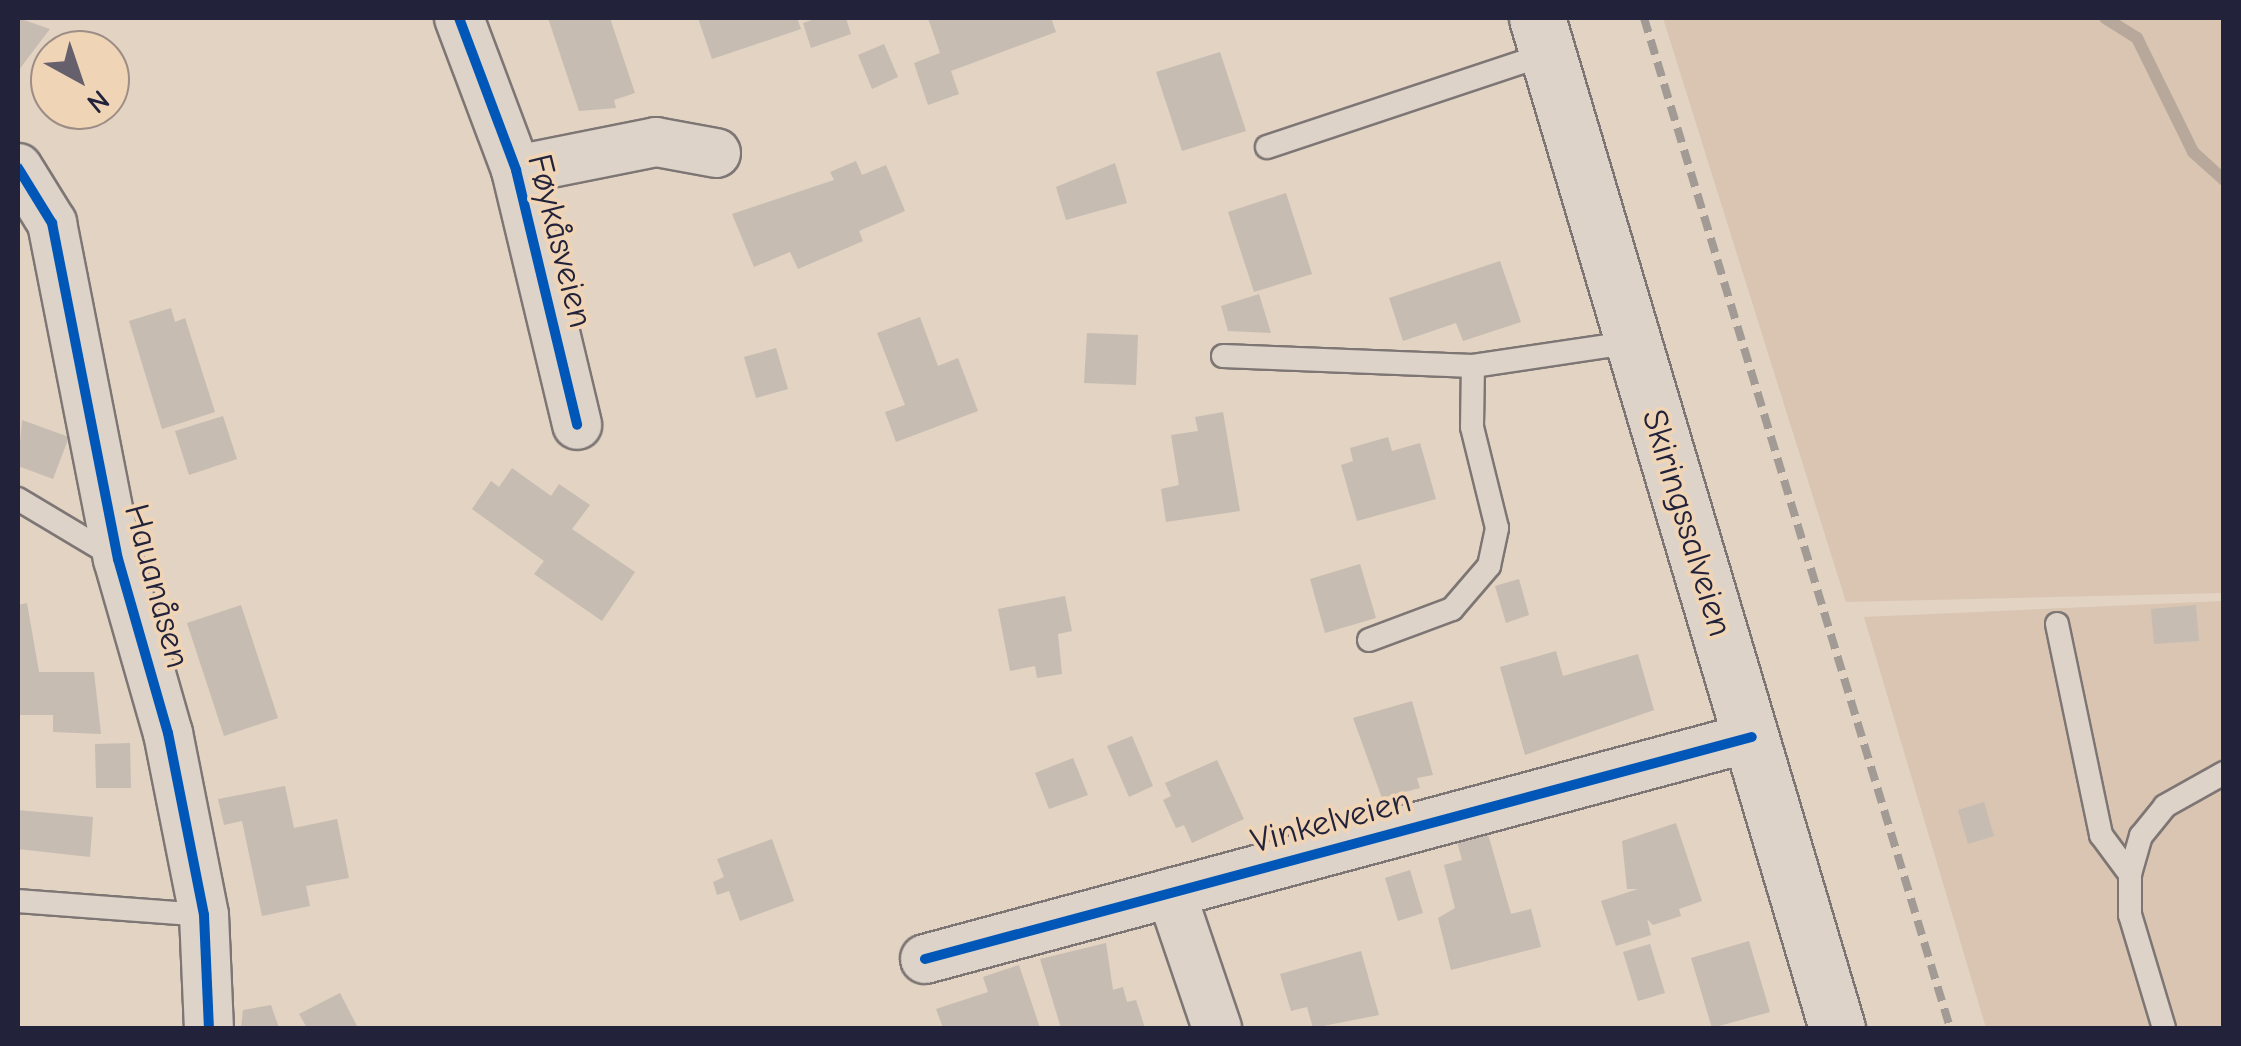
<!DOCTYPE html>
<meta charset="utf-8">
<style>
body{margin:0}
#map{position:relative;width:2241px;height:1046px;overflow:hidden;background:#e2d3c3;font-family:"Comic Neue",sans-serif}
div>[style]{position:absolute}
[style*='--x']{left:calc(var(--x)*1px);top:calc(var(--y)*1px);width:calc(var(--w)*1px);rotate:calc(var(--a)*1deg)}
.built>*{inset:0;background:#d9c5b2}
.stream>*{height:12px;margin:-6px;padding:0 6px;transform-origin:6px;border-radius:6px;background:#b8a89b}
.building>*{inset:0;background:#c6bcb1}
.roads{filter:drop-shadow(2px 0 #7d7674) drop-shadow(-2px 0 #7d7674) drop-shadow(0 2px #7d7674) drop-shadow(0 -2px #7d7674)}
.service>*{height:22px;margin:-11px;padding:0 11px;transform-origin:11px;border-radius:11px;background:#ddd3c8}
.minor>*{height:48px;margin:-24px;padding:0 24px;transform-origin:24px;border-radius:24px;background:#ddd3c8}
.secondary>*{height:55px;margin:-27.5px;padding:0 27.5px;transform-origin:27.5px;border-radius:27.5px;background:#ddd3c8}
.rail>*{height:8px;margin-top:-4px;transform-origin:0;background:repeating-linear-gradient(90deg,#a19a95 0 15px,transparent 0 23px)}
.cycleway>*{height:10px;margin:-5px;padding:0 5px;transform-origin:5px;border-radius:5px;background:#0057b8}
span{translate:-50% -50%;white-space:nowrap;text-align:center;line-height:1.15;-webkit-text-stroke:8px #efd4b6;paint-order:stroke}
.street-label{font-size:35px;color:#22223b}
.frame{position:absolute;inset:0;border:20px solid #22223b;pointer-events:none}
.north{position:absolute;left:30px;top:30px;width:100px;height:100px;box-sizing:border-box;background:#efd4b6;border:2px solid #9d8d85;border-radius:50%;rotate:140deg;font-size:28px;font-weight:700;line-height:40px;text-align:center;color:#22223b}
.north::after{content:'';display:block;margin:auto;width:35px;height:45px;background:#65606b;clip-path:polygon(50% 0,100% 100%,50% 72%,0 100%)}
</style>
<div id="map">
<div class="built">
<i style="clip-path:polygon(1663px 18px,2223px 18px,2223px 593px,1846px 602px)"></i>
<i style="clip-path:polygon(2223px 601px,2223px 1028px,1986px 1028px,1864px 617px)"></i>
</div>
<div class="stream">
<i style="--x:2105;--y:18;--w:38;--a:32"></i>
<i style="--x:2137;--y:38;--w:127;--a:63.8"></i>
<i style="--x:2193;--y:152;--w:42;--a:42.1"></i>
</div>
<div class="building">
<i style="clip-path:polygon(18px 18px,50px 29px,18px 71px)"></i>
<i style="clip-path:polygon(548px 18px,610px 18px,635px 93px,614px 100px,616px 108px,579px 111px)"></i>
<i style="clip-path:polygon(698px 18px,797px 18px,801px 29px,712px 59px)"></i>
<i style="clip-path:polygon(818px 18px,846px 18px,851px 34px,811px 48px,803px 23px)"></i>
<i style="clip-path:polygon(928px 18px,1051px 18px,1056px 32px,951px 71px,959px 94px,928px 105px,914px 63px,940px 53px)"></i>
<i style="clip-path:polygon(884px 44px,898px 77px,872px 89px,858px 55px)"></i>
<i style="clip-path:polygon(1220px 52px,1246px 131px,1182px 151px,1156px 72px)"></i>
<i style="clip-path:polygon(856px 161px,862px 175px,886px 165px,905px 211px,859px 231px,863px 241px,798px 269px,790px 252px,754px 267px,732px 214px,834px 180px,830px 172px)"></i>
<i style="clip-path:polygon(1115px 163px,1127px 203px,1066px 220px,1056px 187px)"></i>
<i style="clip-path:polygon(1286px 193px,1312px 274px,1254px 292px,1228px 212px)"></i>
<i style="clip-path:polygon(1500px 261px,1521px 322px,1463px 341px,1456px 323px,1403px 341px,1389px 298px)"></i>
<i style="clip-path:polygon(1259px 294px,1271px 333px,1228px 331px,1221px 306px)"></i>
<i style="clip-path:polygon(171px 308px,175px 322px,185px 318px,215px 412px,162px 429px,129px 321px)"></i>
<i style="clip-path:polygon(920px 317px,938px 366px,958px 358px,978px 411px,896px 442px,885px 412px,905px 405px,877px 333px)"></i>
<i style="clip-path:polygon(1087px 333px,1138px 335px,1136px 385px,1084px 383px)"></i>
<i style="clip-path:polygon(776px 348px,788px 389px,756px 398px,744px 357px)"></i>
<i style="clip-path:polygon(1223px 412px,1240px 511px,1166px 522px,1161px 489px,1179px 485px,1171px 435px,1198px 431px,1195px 417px)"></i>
<i style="clip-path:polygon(223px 416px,237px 459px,189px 475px,175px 431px)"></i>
<i style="clip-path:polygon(22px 420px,69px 437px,53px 479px,18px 466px)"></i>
<i style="clip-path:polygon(1388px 437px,1392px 451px,1420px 443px,1436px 499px,1357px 521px,1341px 465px,1353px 461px,1350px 448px)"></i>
<i style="clip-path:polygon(512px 468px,551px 496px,559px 484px,590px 505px,572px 529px,635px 572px,602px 621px,534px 574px,544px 561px,472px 509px,491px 481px,499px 487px)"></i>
<i style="clip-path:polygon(1360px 564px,1376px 618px,1325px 633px,1310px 579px)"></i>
<i style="clip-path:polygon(1519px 579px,1529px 615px,1506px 623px,1495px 586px)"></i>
<i style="clip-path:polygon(1065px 596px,1072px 631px,1058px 634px,1062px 674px,1037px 678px,1035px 666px,1010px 671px,998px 609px)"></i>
<i style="clip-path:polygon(27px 603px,39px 672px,94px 672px,101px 734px,53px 732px,53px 715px,18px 715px,18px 605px)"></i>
<i style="clip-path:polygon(241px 605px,278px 718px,224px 736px,187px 623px)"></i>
<i style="clip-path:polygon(2196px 605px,2199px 641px,2154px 644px,2151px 609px)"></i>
<i style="clip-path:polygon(1556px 651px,1563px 676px,1638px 654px,1654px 710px,1525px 755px,1500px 667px)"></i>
<i style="clip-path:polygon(1412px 701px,1433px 775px,1417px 778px,1420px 788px,1382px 798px,1353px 718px)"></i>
<i style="clip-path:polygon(1132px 736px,1153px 786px,1129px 797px,1107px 746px)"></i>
<i style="clip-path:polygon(130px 743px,131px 788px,96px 788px,95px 744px)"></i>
<i style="clip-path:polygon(1073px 758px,1088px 795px,1049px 809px,1035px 773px)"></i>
<i style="clip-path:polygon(1217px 760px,1244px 819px,1192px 843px,1184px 825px,1176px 828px,1163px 800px,1171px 796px,1165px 783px)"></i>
<i style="clip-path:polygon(285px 786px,294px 828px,337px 819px,349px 878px,306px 886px,310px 906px,262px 916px,242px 821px,224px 825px,218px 799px)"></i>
<i style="clip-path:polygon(1984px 802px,1994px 836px,1968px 844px,1958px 810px)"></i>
<i style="clip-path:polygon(18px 810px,93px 817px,90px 857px,18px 849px)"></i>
<i style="clip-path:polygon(1676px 823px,1702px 901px,1679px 909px,1681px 916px,1653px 925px,1647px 919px,1651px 935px,1616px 946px,1601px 901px,1638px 889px,1627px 889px,1622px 841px)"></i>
<i style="clip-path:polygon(1488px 834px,1511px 914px,1531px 909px,1541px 947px,1451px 970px,1438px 918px,1455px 908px,1444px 865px,1462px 860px,1457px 842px)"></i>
<i style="clip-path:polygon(772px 839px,794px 901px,740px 921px,729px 891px,717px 895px,713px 882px,724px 877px,717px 859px)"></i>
<i style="clip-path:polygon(1410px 870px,1423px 913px,1398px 921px,1385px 878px)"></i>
<i style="clip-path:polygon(1749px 941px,1770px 1012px,1712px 1028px,1691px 958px)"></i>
<i style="clip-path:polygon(1106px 943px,1113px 990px,1123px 987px,1127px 1002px,1136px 1000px,1145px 1028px,1061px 1028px,1040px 959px)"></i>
<i style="clip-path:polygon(1650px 944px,1665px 993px,1638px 1001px,1623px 952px)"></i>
<i style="clip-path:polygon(1361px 951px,1379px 1015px,1313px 1028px,1307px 1007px,1291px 1011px,1280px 974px)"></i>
<i style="clip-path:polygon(1019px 965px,1040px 1028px,943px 1028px,936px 1009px,988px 992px,983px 977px)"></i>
<i style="clip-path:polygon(340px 993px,358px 1028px,307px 1028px,299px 1014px)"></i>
<i style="clip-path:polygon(271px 1005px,279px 1028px,241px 1028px,243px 1010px)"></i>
</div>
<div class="roads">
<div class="service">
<i style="--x:1267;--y:147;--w:295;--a:-18.4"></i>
<i style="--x:1223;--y:356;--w:250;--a:2.3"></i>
<i style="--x:1473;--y:366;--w:162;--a:-8.5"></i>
<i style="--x:18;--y:499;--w:113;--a:30.9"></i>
<i style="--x:2057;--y:624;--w:216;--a:78.2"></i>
<i style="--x:2101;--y:835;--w:49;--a:53.4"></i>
<i style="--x:1369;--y:640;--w:89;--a:-20.5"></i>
<i style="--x:1452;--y:609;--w:57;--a:-49.3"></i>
<i style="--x:1489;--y:566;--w:39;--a:-78"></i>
<i style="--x:1497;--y:528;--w:104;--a:-103.9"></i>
<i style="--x:1472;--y:427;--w:61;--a:-89.1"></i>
<i style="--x:18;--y:901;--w:187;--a:4.3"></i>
<i style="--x:2164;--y:1028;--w:118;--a:-106.7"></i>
<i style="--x:2130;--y:915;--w:41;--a:-90"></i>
<i style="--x:2130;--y:874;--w:40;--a:-74"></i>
<i style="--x:2141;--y:836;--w:38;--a:-51"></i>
<i style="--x:2165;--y:806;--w:68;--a:-29.2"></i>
</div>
<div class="minor">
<i style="--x:459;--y:18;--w:162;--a:69.4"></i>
<i style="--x:516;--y:170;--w:262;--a:76.5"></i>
<i style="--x:18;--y:168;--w:65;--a:58.3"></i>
<i style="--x:52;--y:223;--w:342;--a:78.9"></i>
<i style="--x:118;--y:559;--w:181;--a:74"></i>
<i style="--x:168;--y:733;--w:186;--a:78.8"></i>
<i style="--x:204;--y:915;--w:113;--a:87.5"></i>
<i style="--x:516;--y:170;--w:143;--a:-11.3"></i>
<i style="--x:656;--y:142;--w:61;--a:10.4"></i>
<i style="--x:1171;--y:893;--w:143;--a:71.2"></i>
<i style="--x:925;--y:959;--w:856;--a:-15.03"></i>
</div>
<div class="secondary">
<i style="--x:1537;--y:18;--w:1054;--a:73.46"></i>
</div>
</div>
<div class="rail">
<i style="--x:1644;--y:18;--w:1055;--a:73.14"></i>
</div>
<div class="cycleway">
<i style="--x:459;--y:18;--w:162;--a:69.4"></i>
<i style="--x:516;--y:170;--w:262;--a:76.5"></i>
<i style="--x:18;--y:168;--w:65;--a:58.3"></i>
<i style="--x:52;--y:223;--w:342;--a:78.9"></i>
<i style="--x:118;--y:559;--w:181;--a:74"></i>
<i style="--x:168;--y:733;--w:186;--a:78.8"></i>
<i style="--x:204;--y:915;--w:113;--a:87.5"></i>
<i style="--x:925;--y:959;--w:856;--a:-15.03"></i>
</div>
<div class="street-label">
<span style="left:560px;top:241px;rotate:76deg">Føykåsveien</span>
<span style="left:1687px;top:523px;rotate:73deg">Skiringssalveien</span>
<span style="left:157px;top:586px;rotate:75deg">Hauanåsen</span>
<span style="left:1331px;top:821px;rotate:-15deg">Vinkelveien</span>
</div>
<div class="frame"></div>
<div class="north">N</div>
</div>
